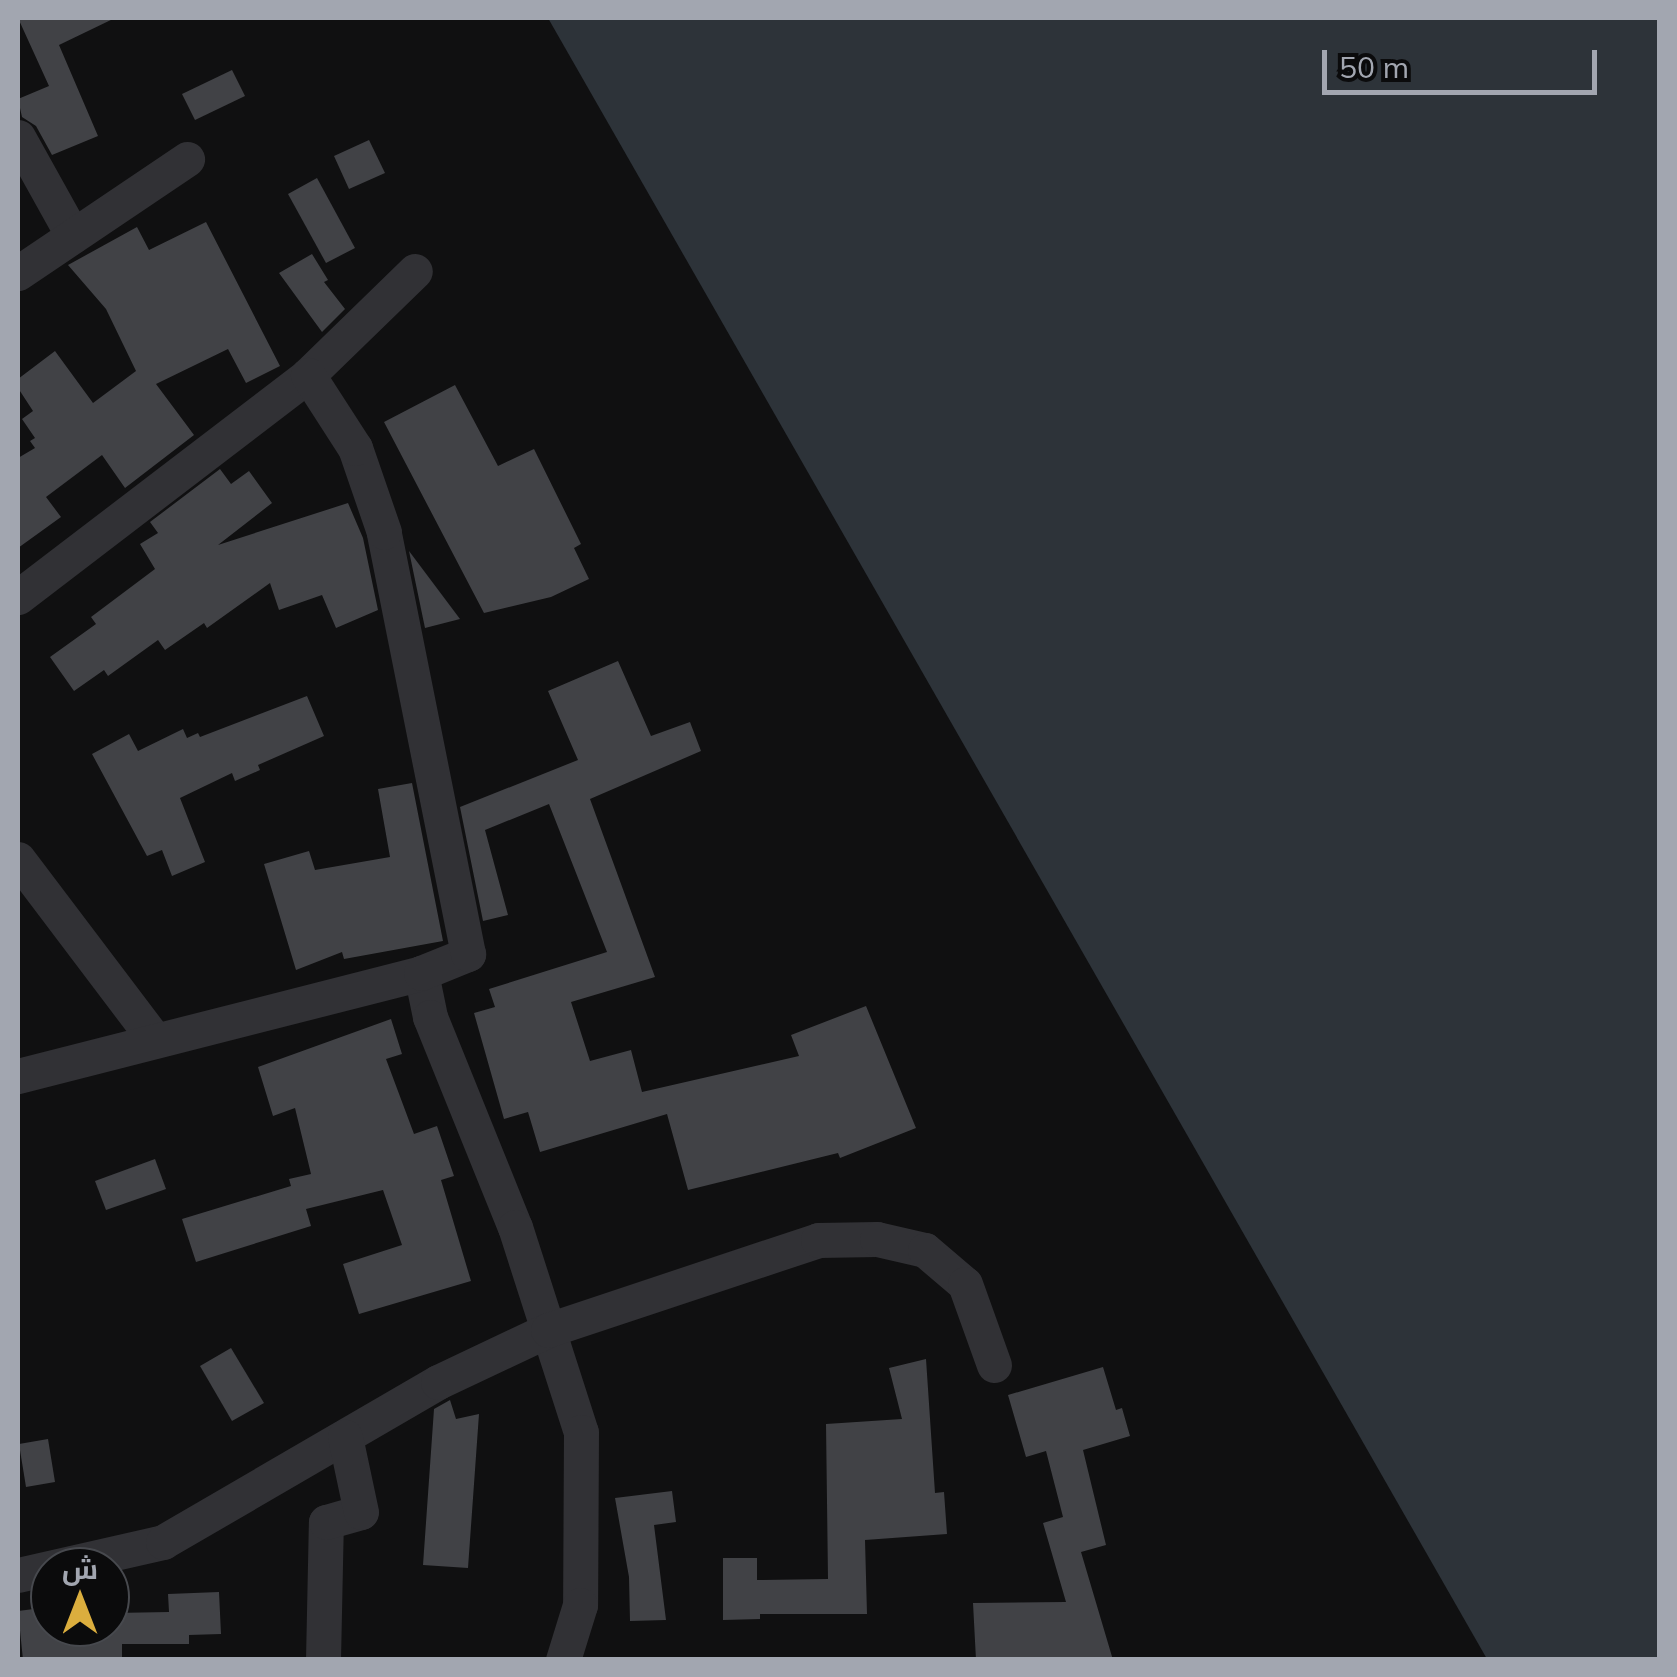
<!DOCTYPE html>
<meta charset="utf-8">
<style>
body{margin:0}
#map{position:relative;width:1677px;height:1677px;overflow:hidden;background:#101011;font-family:Mulish,Cairo,sans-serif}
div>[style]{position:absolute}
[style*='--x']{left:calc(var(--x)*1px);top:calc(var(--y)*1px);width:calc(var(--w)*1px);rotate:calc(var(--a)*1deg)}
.water>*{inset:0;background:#2d3339}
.building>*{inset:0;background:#414246}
.minor>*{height:35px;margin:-17.5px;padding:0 17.5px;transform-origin:17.5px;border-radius:17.5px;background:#313135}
span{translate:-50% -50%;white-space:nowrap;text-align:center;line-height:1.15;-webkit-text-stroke:8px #0b0b0c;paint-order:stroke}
.frame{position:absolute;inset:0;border:20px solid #a2a6b0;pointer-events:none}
.north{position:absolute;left:30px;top:1547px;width:100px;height:100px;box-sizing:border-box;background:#0b0b0c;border:2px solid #47494e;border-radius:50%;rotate:0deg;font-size:28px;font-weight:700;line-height:40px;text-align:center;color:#a2a6b0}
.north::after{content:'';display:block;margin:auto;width:35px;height:45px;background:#dbae3e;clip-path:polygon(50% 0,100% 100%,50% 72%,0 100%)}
.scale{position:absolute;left:1322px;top:50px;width:275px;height:45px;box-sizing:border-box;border:5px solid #a2a6b0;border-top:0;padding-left:12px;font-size:30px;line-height:35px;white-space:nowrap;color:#a2a6b0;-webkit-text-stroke:8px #0b0b0c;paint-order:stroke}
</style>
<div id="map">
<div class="water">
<i style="clip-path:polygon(548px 18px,1659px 18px,1659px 1659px,1487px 1659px)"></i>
</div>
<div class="building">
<i style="clip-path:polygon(18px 18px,115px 18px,59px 45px,98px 136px,52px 155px,36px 126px,22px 117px,18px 99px,49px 86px)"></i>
<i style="clip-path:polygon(232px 70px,245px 96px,195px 120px,182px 94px)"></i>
<i style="clip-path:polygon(369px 140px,385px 173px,349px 189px,334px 156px)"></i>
<i style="clip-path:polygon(317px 178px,355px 248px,326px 263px,288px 194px)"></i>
<i style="clip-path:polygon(206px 222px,280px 366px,246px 383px,228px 349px,156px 384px,194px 435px,125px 488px,102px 455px,46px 497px,61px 517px,18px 548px,18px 458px,35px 448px,30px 441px,35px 438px,22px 419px,33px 411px,18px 388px,18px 379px,55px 351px,93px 403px,136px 371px,106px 309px,68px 265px,137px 227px,149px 250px)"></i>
<i style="clip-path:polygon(312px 254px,328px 280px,324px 282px,345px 309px,322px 332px,279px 273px)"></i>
<i style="clip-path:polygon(455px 385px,498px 466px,534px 449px,581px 544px,574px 548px,589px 579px,551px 597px,484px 613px,384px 422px)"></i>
<i style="clip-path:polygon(220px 469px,231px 484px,249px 471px,272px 503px,218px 545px,348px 503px,363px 538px,378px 610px,336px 628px,322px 595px,279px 610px,270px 583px,207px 628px,204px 623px,165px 650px,158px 640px,108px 676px,104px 670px,74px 691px,50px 657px,96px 624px,91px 617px,155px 569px,140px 544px,158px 533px,150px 522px)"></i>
<i style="clip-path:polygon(409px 551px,460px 619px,425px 628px)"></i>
<i style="clip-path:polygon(618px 661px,651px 736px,690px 722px,701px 751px,590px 799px,655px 977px,571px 1002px,590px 1061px,631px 1050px,642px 1092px,799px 1056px,791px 1035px,866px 1006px,916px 1128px,840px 1158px,838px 1153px,688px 1190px,667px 1114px,540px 1152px,528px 1112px,504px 1119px,474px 1013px,495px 1007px,489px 989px,607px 952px,549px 804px,485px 830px,508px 915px,483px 921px,460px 807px,578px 760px,548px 691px)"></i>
<i style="clip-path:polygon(307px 696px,324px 736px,258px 765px,260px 770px,235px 781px,232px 773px,180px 798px,205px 862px,172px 876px,162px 850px,147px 856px,92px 754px,129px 734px,138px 751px,183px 729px,187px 738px,198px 733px,200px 737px)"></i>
<i style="clip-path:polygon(412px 783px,443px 941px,344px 959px,342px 952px,296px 970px,264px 864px,309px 851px,315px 870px,390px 857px,378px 789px)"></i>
<i style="clip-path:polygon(391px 1019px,402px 1054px,386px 1059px,414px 1134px,437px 1126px,454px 1176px,441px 1180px,471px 1281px,359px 1314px,343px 1264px,402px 1245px,383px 1190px,306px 1209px,311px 1226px,196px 1262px,182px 1219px,291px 1186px,289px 1179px,311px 1174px,295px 1108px,273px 1116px,258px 1067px)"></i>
<i style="clip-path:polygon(155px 1159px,166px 1189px,106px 1210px,95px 1181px)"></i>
<i style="clip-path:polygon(231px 1348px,264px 1403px,232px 1421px,200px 1366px)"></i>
<i style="clip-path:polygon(926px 1359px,935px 1493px,944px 1492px,947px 1534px,865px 1540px,867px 1614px,760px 1614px,760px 1619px,723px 1620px,723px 1558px,757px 1558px,757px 1580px,828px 1579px,826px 1424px,902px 1419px,889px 1368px)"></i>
<i style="clip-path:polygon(1103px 1367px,1116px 1410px,1122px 1408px,1130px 1436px,1083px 1450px,1106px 1545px,1081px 1552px,1113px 1660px,976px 1660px,973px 1603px,1066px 1602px,1043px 1523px,1063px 1517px,1046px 1451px,1026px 1457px,1008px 1395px)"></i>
<i style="clip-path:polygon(450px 1400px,456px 1419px,479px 1414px,468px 1568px,423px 1565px,434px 1409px)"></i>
<i style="clip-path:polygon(48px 1439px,55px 1482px,26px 1487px,19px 1444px)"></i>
<i style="clip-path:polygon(672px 1491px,676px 1522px,654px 1525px,666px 1620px,630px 1621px,629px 1577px,615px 1498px)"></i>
<i style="clip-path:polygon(219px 1592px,221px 1634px,189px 1635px,189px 1644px,122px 1644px,122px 1660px,23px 1660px,18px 1611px,50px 1607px,50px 1627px,115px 1627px,114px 1613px,169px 1612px,168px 1594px)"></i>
</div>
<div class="minor">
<i style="--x:18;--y:137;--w:113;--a:60.9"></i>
<i style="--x:18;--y:273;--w:204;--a:-34"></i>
<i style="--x:18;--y:597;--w:365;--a:-37.4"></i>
<i style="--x:308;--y:375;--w:149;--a:-44.2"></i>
<i style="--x:18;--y:859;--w:227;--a:52.9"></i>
<i style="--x:421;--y:973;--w:45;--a:78.4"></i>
<i style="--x:430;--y:1017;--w:227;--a:68"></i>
<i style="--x:515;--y:1227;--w:215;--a:72.2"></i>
<i style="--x:581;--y:1432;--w:173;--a:90.3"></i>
<i style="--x:580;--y:1605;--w:58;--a:107.2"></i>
<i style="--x:18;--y:1076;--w:416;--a:-14.3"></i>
<i style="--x:421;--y:973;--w:51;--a:-22"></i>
<i style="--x:468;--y:954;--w:430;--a:-101.3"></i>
<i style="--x:384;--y:532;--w:89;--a:-109"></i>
<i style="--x:355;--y:448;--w:87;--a:-122.8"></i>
<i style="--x:18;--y:1575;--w:149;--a:-12.8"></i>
<i style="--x:163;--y:1542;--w:318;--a:-30.2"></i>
<i style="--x:438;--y:1382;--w:122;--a:-25.3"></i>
<i style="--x:548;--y:1330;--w:285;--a:-18.4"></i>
<i style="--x:818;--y:1240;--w:59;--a:-1"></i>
<i style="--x:877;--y:1239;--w:49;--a:12.9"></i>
<i style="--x:925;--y:1250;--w:52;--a:40.4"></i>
<i style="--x:965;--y:1284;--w:86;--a:70.3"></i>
<i style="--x:323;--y:1660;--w:138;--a:-88.8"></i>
<i style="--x:326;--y:1522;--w:36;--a:-16"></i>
<i style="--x:361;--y:1512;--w:77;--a:-102"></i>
</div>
<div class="frame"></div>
<div class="north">ش</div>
<div class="scale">50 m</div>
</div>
